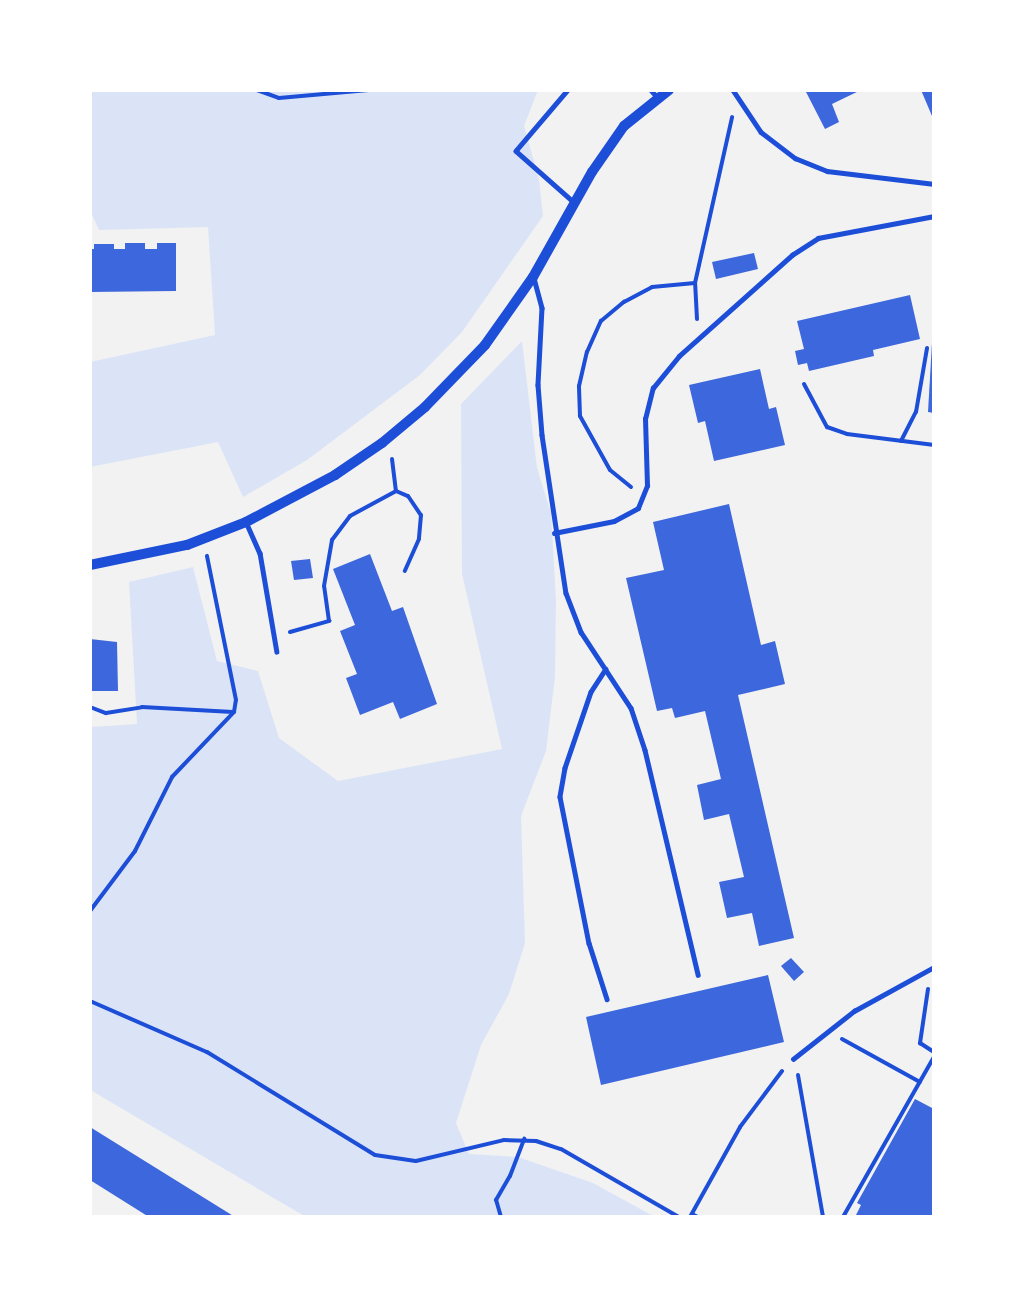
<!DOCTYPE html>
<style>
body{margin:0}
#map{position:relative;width:1024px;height:1307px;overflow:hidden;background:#f2f2f2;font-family:Jost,sans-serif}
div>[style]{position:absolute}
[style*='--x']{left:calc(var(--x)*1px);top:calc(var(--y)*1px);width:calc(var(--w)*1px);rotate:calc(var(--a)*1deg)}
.green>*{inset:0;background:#dbe4f7}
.building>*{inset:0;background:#3d67dc}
.path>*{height:4px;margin:-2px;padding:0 2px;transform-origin:2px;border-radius:2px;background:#1d4ed8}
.service>*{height:4.5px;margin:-2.25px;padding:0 2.25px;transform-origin:2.25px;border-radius:2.25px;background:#1d4ed8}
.tertiary>*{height:10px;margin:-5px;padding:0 5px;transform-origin:5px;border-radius:5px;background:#1d4ed8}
span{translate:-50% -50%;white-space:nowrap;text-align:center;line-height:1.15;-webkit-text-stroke:6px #fff;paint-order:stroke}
.frame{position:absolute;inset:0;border:92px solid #fff;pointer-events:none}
</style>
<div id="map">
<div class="green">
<i style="clip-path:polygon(90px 90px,538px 90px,524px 126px,539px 179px,543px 216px,462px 332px,420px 375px,307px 460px,243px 497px,218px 442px,90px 467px,90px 362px,215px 335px,208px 227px,99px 230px,90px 210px)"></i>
<i style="clip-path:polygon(522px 341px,537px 468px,551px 513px,556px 600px,555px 677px,546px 751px,521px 816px,525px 943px,509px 994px,481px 1045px,456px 1123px,469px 1154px,518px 1157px,593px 1183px,655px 1217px,306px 1217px,92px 1091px,90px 1093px,90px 727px,137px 724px,129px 582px,193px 567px,217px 661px,258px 671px,279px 738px,338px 781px,502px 749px,462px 574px,461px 404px)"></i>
</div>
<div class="building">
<i style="clip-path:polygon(805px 90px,861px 90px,832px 104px,839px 122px,825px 129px)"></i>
<i style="clip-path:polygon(921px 90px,934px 90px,934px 116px,932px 116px)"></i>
<i style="clip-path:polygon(125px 243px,145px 243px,145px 249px,157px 249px,157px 243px,176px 243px,176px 291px,90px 292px,90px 249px,94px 249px,94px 244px,114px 244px,114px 249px,125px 249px)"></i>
<i style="clip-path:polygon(754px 253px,758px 269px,716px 279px,712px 262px)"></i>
<i style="clip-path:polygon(910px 295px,920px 339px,873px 350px,874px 356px,809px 371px,807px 363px,798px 365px,795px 351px,804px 349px,797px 321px)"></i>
<i style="clip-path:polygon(932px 343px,934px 343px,934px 413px,928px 412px)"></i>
<i style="clip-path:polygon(760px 369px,769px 409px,776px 407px,785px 445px,714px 461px,705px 421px,698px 423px,689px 385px)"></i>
<i style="clip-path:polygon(729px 504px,761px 645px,775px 641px,785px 684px,738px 695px,794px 938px,759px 946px,752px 913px,727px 918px,719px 882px,744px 877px,729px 814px,704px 820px,697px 785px,721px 779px,705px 711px,675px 718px,672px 708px,657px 711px,626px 578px,664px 570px,653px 522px)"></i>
<i style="clip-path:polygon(370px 554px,392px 611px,403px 607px,437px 704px,400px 719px,393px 702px,360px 715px,346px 678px,357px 674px,340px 631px,355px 625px,333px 569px)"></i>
<i style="clip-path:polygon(310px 559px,313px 578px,294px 580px,291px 561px)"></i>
<i style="clip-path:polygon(90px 639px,117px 642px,118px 691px,90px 691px)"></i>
<i style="clip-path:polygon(791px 958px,804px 972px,794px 981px,781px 966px)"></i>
<i style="clip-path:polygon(768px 975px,784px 1042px,601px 1085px,586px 1017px)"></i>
<i style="clip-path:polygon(915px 1099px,934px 1109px,934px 1217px,855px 1217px,861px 1205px,857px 1203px)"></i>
<i style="clip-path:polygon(90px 1127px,235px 1217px,149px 1217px,90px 1180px)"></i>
</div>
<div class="path">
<i style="--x:257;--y:90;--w:23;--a:20"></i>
<i style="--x:279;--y:98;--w:90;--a:-5.1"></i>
<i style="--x:697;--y:319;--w:36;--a:-93"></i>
<i style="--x:695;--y:283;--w:170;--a:-77.4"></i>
<i style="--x:804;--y:384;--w:49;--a:61.9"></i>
<i style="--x:827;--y:427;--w:21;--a:19"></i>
<i style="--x:847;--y:434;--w:88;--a:7.2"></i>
<i style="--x:901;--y:441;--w:33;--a:-63"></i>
<i style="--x:916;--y:412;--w:65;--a:-80.2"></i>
<i style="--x:392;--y:459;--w:32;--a:83"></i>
<i style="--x:631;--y:487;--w:27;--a:-141"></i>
<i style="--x:610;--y:470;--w:62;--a:-119.1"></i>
<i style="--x:580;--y:416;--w:30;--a:-92"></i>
<i style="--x:579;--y:386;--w:35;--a:-77"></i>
<i style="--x:587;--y:352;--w:34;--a:-66"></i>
<i style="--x:601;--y:321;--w:30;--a:-40"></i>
<i style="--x:624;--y:302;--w:32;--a:-28"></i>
<i style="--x:652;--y:287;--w:43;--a:-5.3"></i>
<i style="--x:290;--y:632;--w:41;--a:-15.8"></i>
<i style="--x:329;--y:621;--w:35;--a:-98"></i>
<i style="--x:324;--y:586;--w:47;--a:-80.1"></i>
<i style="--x:332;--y:540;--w:30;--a:-53"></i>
<i style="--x:350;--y:516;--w:52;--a:-28.5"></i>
<i style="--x:396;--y:491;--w:13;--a:23"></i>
<i style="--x:408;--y:496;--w:23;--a:56"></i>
<i style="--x:421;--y:515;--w:24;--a:95"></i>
<i style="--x:419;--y:539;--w:35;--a:114"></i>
<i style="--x:90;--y:707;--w:17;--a:21"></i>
<i style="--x:106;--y:713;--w:36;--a:-9"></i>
<i style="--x:142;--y:707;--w:91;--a:3.1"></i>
<i style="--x:90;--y:911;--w:75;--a:-53.1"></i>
<i style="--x:135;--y:851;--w:83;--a:-63.4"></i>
<i style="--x:172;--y:777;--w:90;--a:-46.4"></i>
<i style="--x:234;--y:712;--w:12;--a:-81"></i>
<i style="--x:236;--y:700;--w:147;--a:-101.4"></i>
<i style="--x:928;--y:989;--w:55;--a:98.4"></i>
<i style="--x:920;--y:1043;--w:17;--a:33"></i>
<i style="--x:90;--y:1001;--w:128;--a:23.6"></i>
<i style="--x:207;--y:1052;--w:197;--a:31.5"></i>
<i style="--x:375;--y:1155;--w:41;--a:8.3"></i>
<i style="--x:416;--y:1161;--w:90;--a:-13.4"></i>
<i style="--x:504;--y:1140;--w:32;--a:2"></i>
<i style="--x:536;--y:1141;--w:26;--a:18"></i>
<i style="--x:561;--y:1149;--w:136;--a:30"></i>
<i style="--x:842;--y:1039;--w:89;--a:28.9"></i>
<i style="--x:798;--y:1075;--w:144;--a:80"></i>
<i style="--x:692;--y:1214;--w:7;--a:27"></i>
<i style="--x:501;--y:1217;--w:18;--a:-106"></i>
<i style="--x:496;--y:1200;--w:28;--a:-60"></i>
<i style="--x:510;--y:1176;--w:40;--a:-69"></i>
<i style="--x:690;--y:1217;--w:103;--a:-60.9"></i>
<i style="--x:740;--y:1127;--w:70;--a:-53.1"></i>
<i style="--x:843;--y:1217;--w:184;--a:-60.4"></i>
</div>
<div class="service">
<i style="--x:568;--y:90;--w:80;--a:130.4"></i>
<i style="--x:516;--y:151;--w:79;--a:41.4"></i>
<i style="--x:651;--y:90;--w:9;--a:49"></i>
<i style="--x:733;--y:90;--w:50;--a:56.3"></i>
<i style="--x:761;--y:132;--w:43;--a:37.4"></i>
<i style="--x:795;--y:158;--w:35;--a:22"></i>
<i style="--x:827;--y:171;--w:108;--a:6.9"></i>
<i style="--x:534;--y:278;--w:31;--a:75"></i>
<i style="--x:542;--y:308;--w:77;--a:93"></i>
<i style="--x:538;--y:385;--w:50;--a:85.4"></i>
<i style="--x:542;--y:435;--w:160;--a:81.4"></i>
<i style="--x:566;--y:593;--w:42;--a:69"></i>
<i style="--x:581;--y:632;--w:91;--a:56.7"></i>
<i style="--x:631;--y:708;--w:44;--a:71.6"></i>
<i style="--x:645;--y:750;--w:231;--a:76.7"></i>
<i style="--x:246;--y:522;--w:34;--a:66"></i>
<i style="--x:260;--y:553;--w:100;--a:80.3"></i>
<i style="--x:554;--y:533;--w:61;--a:-11.3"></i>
<i style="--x:614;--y:521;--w:27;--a:-28"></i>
<i style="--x:638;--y:508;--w:24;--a:-68"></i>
<i style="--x:647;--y:486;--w:67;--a:-91.7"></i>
<i style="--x:645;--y:419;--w:32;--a:-76"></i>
<i style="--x:653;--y:388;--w:41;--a:-50.9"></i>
<i style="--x:679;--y:356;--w:152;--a:-41.8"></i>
<i style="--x:792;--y:255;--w:31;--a:-33"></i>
<i style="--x:818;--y:238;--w:118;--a:-10.7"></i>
<i style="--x:606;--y:669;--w:27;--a:123"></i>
<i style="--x:591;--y:692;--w:80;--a:108.9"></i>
<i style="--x:565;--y:768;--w:29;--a:100"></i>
<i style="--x:560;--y:797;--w:149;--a:78.8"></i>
<i style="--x:589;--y:943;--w:59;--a:72.2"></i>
<i style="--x:793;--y:1059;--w:78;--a:-38.2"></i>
<i style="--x:854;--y:1011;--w:91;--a:-28.8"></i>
</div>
<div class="tertiary">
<i style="--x:90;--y:565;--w:99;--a:-11.7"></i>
<i style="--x:187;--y:545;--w:63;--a:-21.3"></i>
<i style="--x:246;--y:522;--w:101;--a:-27.8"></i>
<i style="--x:335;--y:475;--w:57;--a:-34.2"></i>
<i style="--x:382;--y:443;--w:56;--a:-39.9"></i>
<i style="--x:425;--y:407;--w:86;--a:-45.9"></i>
<i style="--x:485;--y:345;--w:83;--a:-54.8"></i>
<i style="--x:533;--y:277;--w:120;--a:-60.7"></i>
<i style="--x:592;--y:172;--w:56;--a:-55.2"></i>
<i style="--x:624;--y:126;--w:58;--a:-38.7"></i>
</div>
<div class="frame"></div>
</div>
